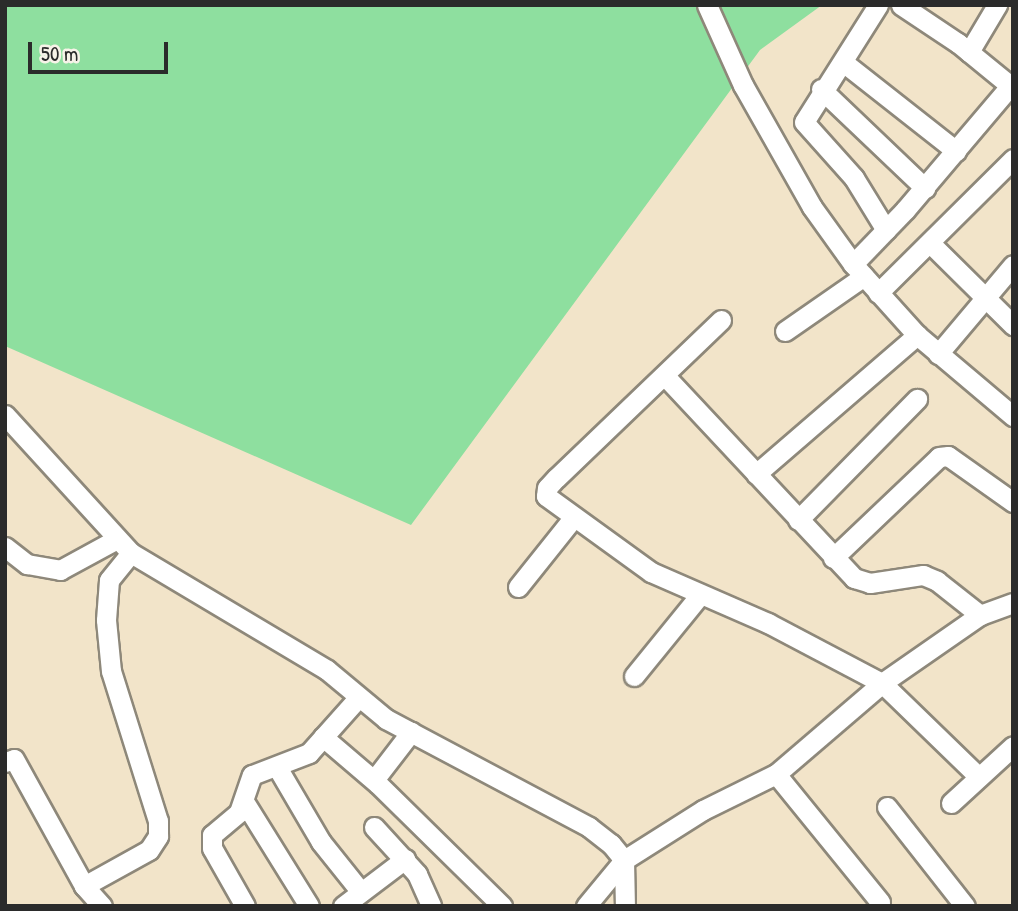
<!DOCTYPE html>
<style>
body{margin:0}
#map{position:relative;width:1018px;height:911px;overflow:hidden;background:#f2e4c9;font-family:"Patrick Hand",sans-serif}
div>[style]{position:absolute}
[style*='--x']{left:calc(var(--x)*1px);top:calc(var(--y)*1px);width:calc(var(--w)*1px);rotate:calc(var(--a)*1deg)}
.green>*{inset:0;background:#8edf9f}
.roads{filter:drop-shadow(2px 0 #8e887a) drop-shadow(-2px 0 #8e887a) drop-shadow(0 2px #8e887a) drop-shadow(0 -2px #8e887a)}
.minor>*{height:19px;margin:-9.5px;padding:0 9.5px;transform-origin:9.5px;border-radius:9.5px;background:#fff}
span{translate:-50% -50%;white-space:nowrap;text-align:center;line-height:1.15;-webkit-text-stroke:6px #f7f3e8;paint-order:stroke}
.frame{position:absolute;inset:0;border:7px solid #2b2b2b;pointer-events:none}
.scale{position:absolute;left:28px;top:42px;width:140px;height:32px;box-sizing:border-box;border:4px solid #2b2b2b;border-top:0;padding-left:9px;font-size:21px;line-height:24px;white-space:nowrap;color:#2b2b2b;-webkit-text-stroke:5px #f7f3e8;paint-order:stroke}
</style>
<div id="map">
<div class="green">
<i style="clip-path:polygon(5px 5px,822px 5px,760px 50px,411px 525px,5px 346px)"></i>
</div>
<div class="roads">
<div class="minor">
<i style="--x:707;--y:5;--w:88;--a:65.8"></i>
<i style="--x:743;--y:85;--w:140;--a:60.5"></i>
<i style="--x:812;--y:207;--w:70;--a:54.3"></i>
<i style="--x:853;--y:264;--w:96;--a:48"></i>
<i style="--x:917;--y:335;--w:126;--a:40.2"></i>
<i style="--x:878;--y:5;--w:138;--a:122.3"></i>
<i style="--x:804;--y:122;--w:75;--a:48.2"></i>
<i style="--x:854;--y:178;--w:61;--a:58.4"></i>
<i style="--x:901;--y:5;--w:69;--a:33.7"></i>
<i style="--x:958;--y:43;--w:71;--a:39.3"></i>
<i style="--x:969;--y:52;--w:55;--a:-59.2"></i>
<i style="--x:843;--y:62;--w:144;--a:38.2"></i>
<i style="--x:821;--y:89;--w:144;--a:43.6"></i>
<i style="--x:930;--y:243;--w:117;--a:44.7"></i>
<i style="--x:853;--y:264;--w:75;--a:-46.1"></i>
<i style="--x:905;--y:210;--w:162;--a:-49.7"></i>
<i style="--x:878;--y:293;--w:190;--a:-44.8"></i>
<i style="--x:721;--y:320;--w:228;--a:136.2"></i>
<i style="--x:556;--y:478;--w:13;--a:132"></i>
<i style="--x:547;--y:488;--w:8;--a:97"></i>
<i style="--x:546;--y:496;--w:130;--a:35.9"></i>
<i style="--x:651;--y:572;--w:128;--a:23.6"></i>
<i style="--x:768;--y:623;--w:129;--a:27.8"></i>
<i style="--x:882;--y:683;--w:135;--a:44.1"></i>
<i style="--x:785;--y:331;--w:96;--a:-34.8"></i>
<i style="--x:938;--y:354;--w:116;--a:-49.9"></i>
<i style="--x:665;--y:376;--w:277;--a:46.9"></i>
<i style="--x:854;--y:578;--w:17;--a:17"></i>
<i style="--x:870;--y:583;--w:54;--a:-8.6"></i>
<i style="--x:923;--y:575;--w:15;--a:23"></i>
<i style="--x:937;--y:581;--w:55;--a:38.3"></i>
<i style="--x:5;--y:415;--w:187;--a:47.6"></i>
<i style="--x:131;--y:553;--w:228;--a:30.8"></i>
<i style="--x:327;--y:670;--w:77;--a:39.7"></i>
<i style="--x:386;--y:719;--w:230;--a:28"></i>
<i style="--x:589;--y:827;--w:28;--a:38"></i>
<i style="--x:611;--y:844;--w:21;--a:51"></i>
<i style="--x:624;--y:860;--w:46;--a:88.8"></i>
<i style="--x:756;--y:474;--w:213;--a:-40.8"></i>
<i style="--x:798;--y:520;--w:170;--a:-45.5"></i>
<i style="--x:5;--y:547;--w:28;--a:38"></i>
<i style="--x:27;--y:564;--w:34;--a:10"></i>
<i style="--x:60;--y:570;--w:63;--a:-28.6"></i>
<i style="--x:833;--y:558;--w:146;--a:-43.6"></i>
<i style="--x:939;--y:457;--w:9;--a:-6"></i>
<i style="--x:948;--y:456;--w:80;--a:35.3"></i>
<i style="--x:518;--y:587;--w:88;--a:-51.4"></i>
<i style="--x:634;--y:676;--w:103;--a:-50.9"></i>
<i style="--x:323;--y:737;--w:72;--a:40.5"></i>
<i style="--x:378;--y:784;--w:174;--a:44.5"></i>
<i style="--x:5;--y:762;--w:9;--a:-18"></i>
<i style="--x:14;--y:759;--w:145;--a:61.1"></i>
<i style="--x:84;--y:886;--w:27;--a:48"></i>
<i style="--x:277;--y:767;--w:87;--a:59.6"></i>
<i style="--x:321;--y:842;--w:64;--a:51.3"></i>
<i style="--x:776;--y:774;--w:165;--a:50.9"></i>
<i style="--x:374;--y:780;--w:61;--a:-52.4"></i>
<i style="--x:245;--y:803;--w:121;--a:58.1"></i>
<i style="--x:951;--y:803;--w:84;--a:-42.6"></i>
<i style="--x:887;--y:807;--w:126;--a:51.8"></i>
<i style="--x:374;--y:827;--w:64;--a:47.5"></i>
<i style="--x:417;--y:874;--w:35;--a:66"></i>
<i style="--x:84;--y:886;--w:74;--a:-29"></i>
<i style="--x:149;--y:850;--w:17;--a:-57"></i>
<i style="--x:158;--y:836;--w:15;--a:-90"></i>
<i style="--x:158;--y:821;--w:157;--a:-107.4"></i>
<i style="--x:111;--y:671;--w:51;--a:-95.6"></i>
<i style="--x:106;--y:620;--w:40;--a:-85.7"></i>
<i style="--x:109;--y:580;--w:35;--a:-51"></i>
<i style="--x:245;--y:906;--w:67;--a:-119.6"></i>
<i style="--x:212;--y:848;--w:13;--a:-90"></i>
<i style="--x:212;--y:835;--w:35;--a:-40"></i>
<i style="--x:239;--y:812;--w:39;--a:-71"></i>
<i style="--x:252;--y:775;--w:61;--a:-21.1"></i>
<i style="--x:309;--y:753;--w:74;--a:-48.3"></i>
<i style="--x:343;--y:906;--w:78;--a:-37.2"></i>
<i style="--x:586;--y:906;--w:60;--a:-50.4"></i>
<i style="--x:624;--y:860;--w:93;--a:-32.3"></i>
<i style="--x:703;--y:810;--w:81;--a:-26.3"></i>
<i style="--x:776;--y:774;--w:140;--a:-40.6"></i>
<i style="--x:882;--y:683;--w:119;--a:-34.8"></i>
<i style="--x:980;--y:615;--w:35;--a:-20"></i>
</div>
</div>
<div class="frame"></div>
<div class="scale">50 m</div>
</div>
